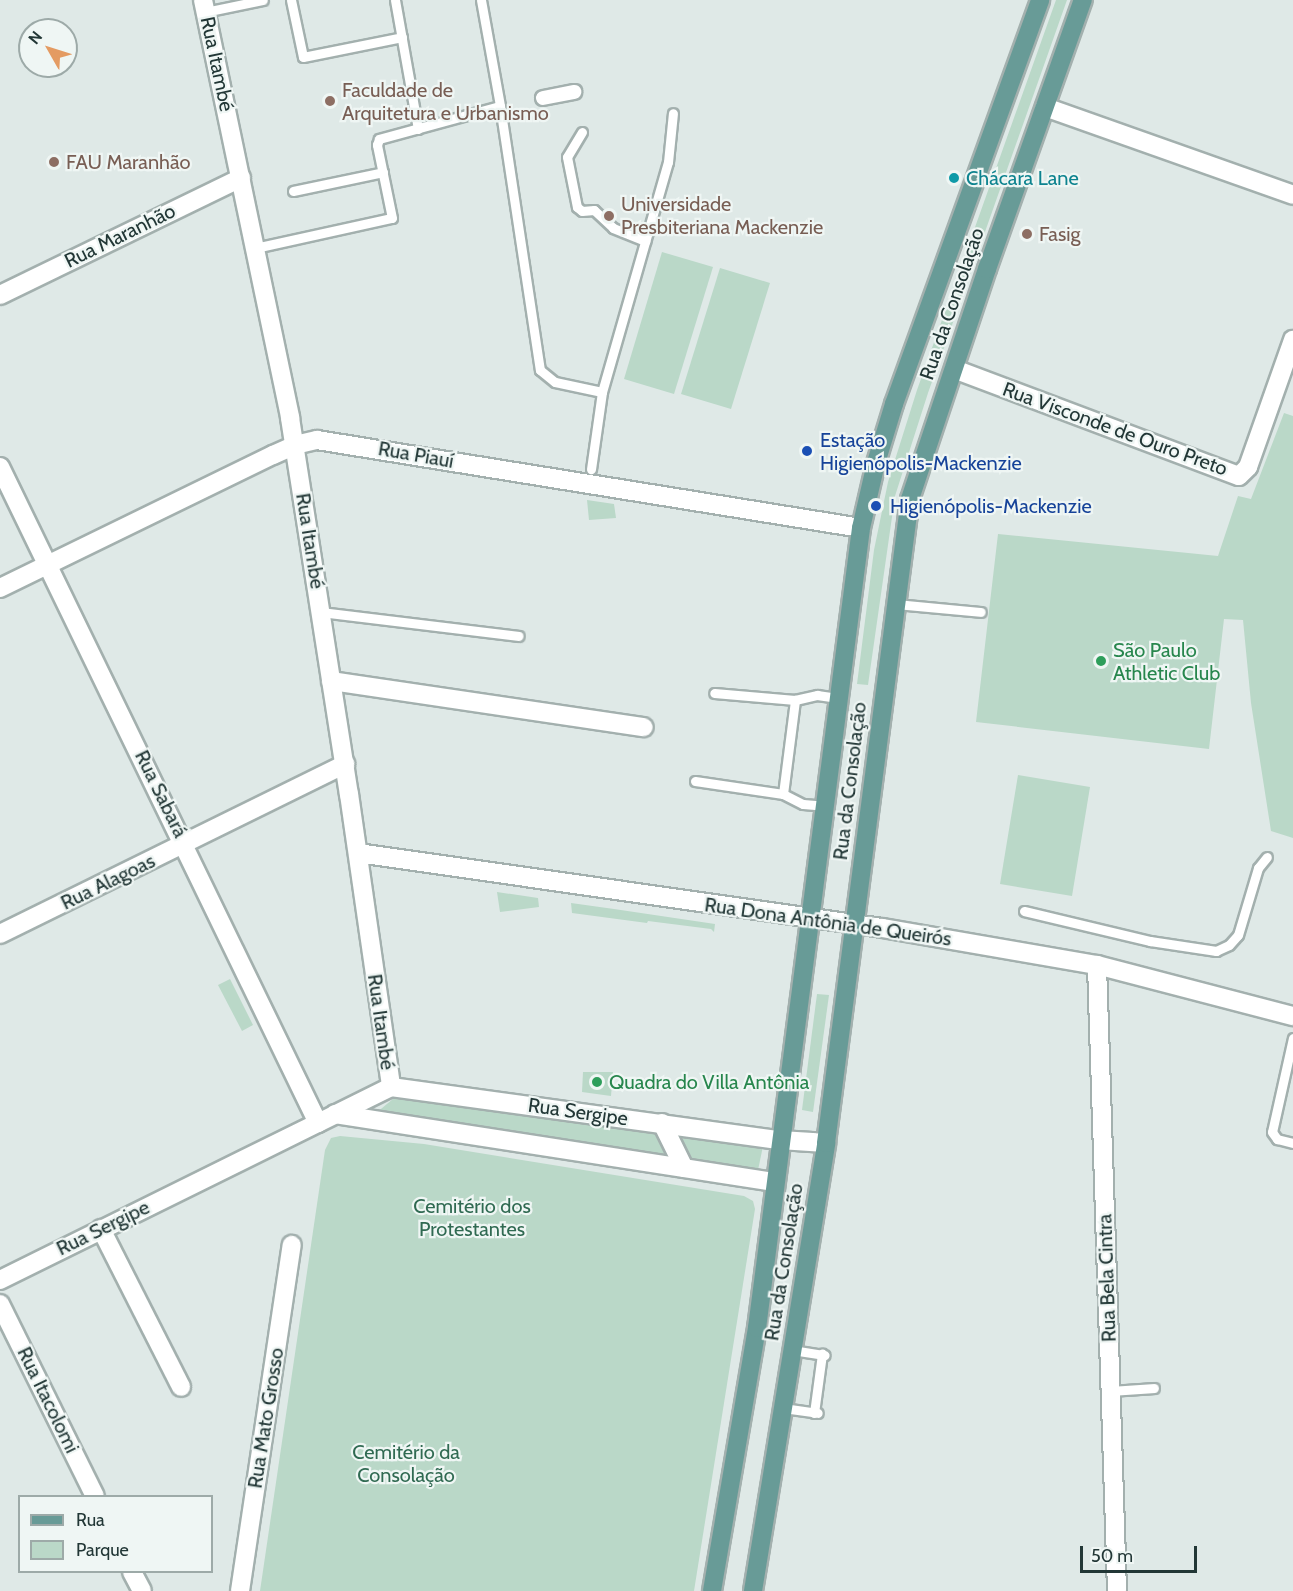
<!DOCTYPE html>
<meta charset="utf-8">
<style>
body{margin:0}
#map{position:relative;width:1293px;height:1591px;overflow:hidden;background:#dfe9e7;font-family:Cabin,sans-serif}
div>[style]{position:absolute}
[style*='--x']{left:calc(var(--x)*1px);top:calc(var(--y)*1px);width:calc(var(--w)*1px);rotate:calc(var(--a)*1deg)}
.green>*{inset:0;background:#bad8c8}
.roads{filter:drop-shadow(2px 0 #a3b0ae) drop-shadow(-2px 0 #a3b0ae) drop-shadow(0 2px #a3b0ae) drop-shadow(0 -2px #a3b0ae)}
.service>*{height:9px;margin:-4.5px;padding:0 4.5px;transform-origin:4.5px;border-radius:4.5px;background:#fff}
.pedestrian>*{height:14px;margin:-7px;padding:0 7px;transform-origin:7px;border-radius:7px;background:#fff}
.minor>*{height:18px;margin:-9px;padding:0 9px;transform-origin:9px;border-radius:9px;background:#fff}
.tertiary>*{height:18px;margin:-9px;padding:0 9px;transform-origin:9px;border-radius:9px;background:#fff}
.primary>*{height:18px;margin:-9px;padding:0 9px;transform-origin:9px;border-radius:9px;background:#689b97}
.dots>*{width:16px;height:16px;translate:-50% -50%;box-sizing:border-box;border:3px solid #eff6f4;border-radius:50%}
span{translate:-50% -50%;white-space:nowrap;text-align:center;line-height:1.15;-webkit-text-stroke:4.5px #eff6f4;paint-order:stroke}
.street-label{font-size:20px;color:#223736}
.education-label{font-size:20px;color:#785e54}
.left{translate:0 -50%;text-align:left}
.culture-label{font-size:20px;color:#0d838f}
.transit-label{font-size:20px;color:#164399}
.leisure-label{font-size:20px;color:#27864d}
.park-label{font-size:20px;color:#306a52}
.legend{position:absolute;left:18px;top:1495px;width:195px;height:78px;box-sizing:border-box;background:#eff6f4;border:2px solid #9daaa8;margin:0;padding:8px 10px;list-style:none;font-size:18px;color:#223736}
.legend li{display:flex;align-items:center;gap:12px;height:30px}
.legend b{width:30px;border:2px solid #9daaa8}
.north{position:absolute;left:18px;top:18px;width:60px;height:60px;box-sizing:border-box;background:#eff6f4;border:2px solid #9daaa8;border-radius:50%;rotate:309deg;font-size:16px;font-weight:700;line-height:24px;text-align:center;color:#223736}
.north::after{content:'';display:block;margin:auto;width:21px;height:27px;background:#e49b62;clip-path:polygon(50% 0,100% 100%,50% 72%,0 100%)}
.scale{position:absolute;left:1080px;top:1546px;width:117px;height:27px;box-sizing:border-box;border:3px solid #223736;border-top:0;padding-left:8px;font-size:18px;line-height:21px;white-space:nowrap;color:#223736;-webkit-text-stroke:4px #eff6f4;paint-order:stroke}
</style>
<div id="map">
<div class="green">
<i style="clip-path:polygon(1056px 0,1067px 0,928px 393px,895px 496px,868px 685px,857px 684px,874px 550px,888px 482px,917px 390px)"></i>
<i style="clip-path:polygon(662px 252px,713px 267px,674px 394px,624px 379px)"></i>
<i style="clip-path:polygon(720px 268px,770px 283px,731px 409px,681px 394px)"></i>
<i style="clip-path:polygon(1284px 413px,1293px 416px,1293px 838px,1271px 831px,1251px 703px,1243px 620px,1224px 619px,1209px 749px,976px 722px,998px 534px,1218px 556px,1238px 496px,1251px 499px)"></i>
<i style="clip-path:polygon(587px 500px,614px 504px,616px 518px,589px 520px)"></i>
<i style="clip-path:polygon(1018px 775px,1090px 787px,1072px 896px,1000px 884px)"></i>
<i style="clip-path:polygon(497px 892px,538px 898px,539px 907px,500px 912px)"></i>
<i style="clip-path:polygon(571px 903px,614px 909px,715px 924px,714px 932px,711px 929px,648px 921px,647px 923px,572px 913px)"></i>
<i style="clip-path:polygon(230px 979px,253px 1025px,242px 1031px,218px 985px)"></i>
<i style="clip-path:polygon(817px 994px,829px 995px,813px 1112px,802px 1110px)"></i>
<i style="clip-path:polygon(583px 1072px,613px 1072px,611px 1096px,582px 1092px)"></i>
<i style="clip-path:polygon(400px 1093px,661px 1132px,677px 1163px,375px 1114px)"></i>
<i style="clip-path:polygon(668px 1132px,763px 1146px,757px 1175px,685px 1163px)"></i>
<i style="clip-path:polygon(340px 1136px,424px 1144px,744px 1196px,753px 1201px,755px 1209px,694px 1591px,260px 1591px,325px 1150px,331px 1138px)"></i>
</div>
<div class="roads">
<div class="service">
<i style="--x:291;--y:0;--w:58;--a:78.1"></i>
<i style="--x:303;--y:57;--w:101;--a:-11.4"></i>
<i style="--x:395;--y:0;--w:131;--a:79.9"></i>
<i style="--x:481;--y:0;--w:108;--a:79.8"></i>
<i style="--x:205;--y:12;--w:59;--a:-11.7"></i>
<i style="--x:582;--y:132;--w:29;--a:121"></i>
<i style="--x:567;--y:157;--w:51;--a:78.7"></i>
<i style="--x:577;--y:207;--w:6;--a:39"></i>
<i style="--x:582;--y:211;--w:12;--a:-5"></i>
<i style="--x:594;--y:210;--w:26;--a:43"></i>
<i style="--x:613;--y:228;--w:35;--a:22"></i>
<i style="--x:293;--y:191;--w:92;--a:-11.9"></i>
<i style="--x:255;--y:248;--w:140;--a:-12.4"></i>
<i style="--x:392;--y:218;--w:75;--a:-101.6"></i>
<i style="--x:377;--y:145;--w:6;--a:-72"></i>
<i style="--x:379;--y:139;--w:125;--a:-15.3"></i>
<i style="--x:500;--y:106;--w:267;--a:81.4"></i>
<i style="--x:540;--y:370;--w:19;--a:39"></i>
<i style="--x:555;--y:382;--w:48;--a:12"></i>
<i style="--x:602;--y:392;--w:78;--a:98.1"></i>
<i style="--x:602;--y:392;--w:239;--a:-74"></i>
<i style="--x:668;--y:162;--w:49;--a:-84.2"></i>
<i style="--x:895;--y:604;--w:86;--a:5.3"></i>
<i style="--x:321;--y:612;--w:199;--a:6.9"></i>
<i style="--x:795;--y:700;--w:23;--a:-13"></i>
<i style="--x:817;--y:695;--w:21;--a:8"></i>
<i style="--x:695;--y:781;--w:89;--a:8.4"></i>
<i style="--x:783;--y:794;--w:95;--a:-82.7"></i>
<i style="--x:795;--y:700;--w:81;--a:-175.1"></i>
<i style="--x:783;--y:794;--w:22;--a:27"></i>
<i style="--x:803;--y:804;--w:21;--a:5"></i>
<i style="--x:1024;--y:911;--w:130;--a:13.4"></i>
<i style="--x:1150;--y:941;--w:67;--a:8.6"></i>
<i style="--x:1216;--y:951;--w:14;--a:-25"></i>
<i style="--x:1229;--y:945;--w:13;--a:-48"></i>
<i style="--x:1238;--y:935;--w:70;--a:-73.4"></i>
<i style="--x:1258;--y:868;--w:14;--a:-51"></i>
<i style="--x:1293;--y:1038;--w:96;--a:102.6"></i>
<i style="--x:1272;--y:1132;--w:9;--a:54"></i>
<i style="--x:1277;--y:1139;--w:16;--a:14"></i>
<i style="--x:792;--y:1350;--w:33;--a:9"></i>
<i style="--x:1111;--y:1391;--w:43;--a:-4"></i>
<i style="--x:783;--y:1408;--w:35;--a:8"></i>
<i style="--x:814;--y:1413;--w:60;--a:-82.3"></i>
</div>
<div class="pedestrian">
<i style="--x:543;--y:98;--w:32;--a:-11"></i>
</div>
<div class="minor">
<i style="--x:203;--y:0;--w:427;--a:78.2"></i>
<i style="--x:290;--y:418;--w:381;--a:81.1"></i>
<i style="--x:349;--y:794;--w:296;--a:81.8"></i>
<i style="--x:1045;--y:107;--w:263;--a:19.5"></i>
<i style="--x:0;--y:295;--w:268;--a:-25.9"></i>
<i style="--x:954;--y:369;--w:304;--a:20.6"></i>
<i style="--x:1239;--y:476;--w:13;--a:-45"></i>
<i style="--x:1248;--y:467;--w:135;--a:-70.5"></i>
<i style="--x:0;--y:588;--w:304;--a:-26"></i>
<i style="--x:273;--y:455;--w:24;--a:-24"></i>
<i style="--x:295;--y:445;--w:23;--a:-13"></i>
<i style="--x:317;--y:440;--w:551;--a:9.19"></i>
<i style="--x:331;--y:681;--w:316;--a:8.4"></i>
<i style="--x:358;--y:853;--w:529;--a:8.15"></i>
<i style="--x:882;--y:928;--w:218;--a:9.8"></i>
<i style="--x:1097;--y:965;--w:203;--a:14.6"></i>
<i style="--x:0;--y:934;--w:385;--a:-26.2"></i>
<i style="--x:1097;--y:965;--w:626;--a:88.17"></i>
<i style="--x:101;--y:1229;--w:177;--a:63.1"></i>
<i style="--x:0;--y:1280;--w:355;--a:-26.3"></i>
<i style="--x:0;--y:1304;--w:214;--a:63.7"></i>
<i style="--x:132;--y:1572;--w:21;--a:62"></i>
<i style="--x:240;--y:1591;--w:350;--a:-81.5"></i>
</div>
<div class="tertiary">
<i style="--x:0;--y:467;--w:729;--a:64.14"></i>
<i style="--x:318;--y:1123;--w:81;--a:-26.3"></i>
<i style="--x:391;--y:1087;--w:393;--a:7.8"></i>
<i style="--x:780;--y:1140;--w:46;--a:3.7"></i>
<i style="--x:335;--y:1114;--w:445;--a:8.8"></i>
<i style="--x:662;--y:1123;--w:50;--a:63.9"></i>
</div>
<div class="primary">
<i style="--x:712;--y:1591;--w:267;--a:-80.3"></i>
<i style="--x:757;--y:1328;--w:807;--a:-82.59"></i>
<i style="--x:861;--y:528;--w:67;--a:-77"></i>
<i style="--x:876;--y:463;--w:62;--a:-73"></i>
<i style="--x:894;--y:404;--w:430;--a:-70.1"></i>
<i style="--x:753;--y:1591;--w:454;--a:-80.7"></i>
<i style="--x:826;--y:1143;--w:649;--a:-82.57"></i>
<i style="--x:910;--y:499;--w:243;--a:-71.5"></i>
<i style="--x:987;--y:269;--w:286;--a:-70.4"></i>
</div>
</div>
<div class="dots">
<i style="left:330px;top:101px;background:#8d6e63"></i>
<i style="left:54px;top:162px;background:#8d6e63"></i>
<i style="left:954px;top:178px;background:#0f9aa8"></i>
<i style="left:609px;top:216px;background:#8d6e63"></i>
<i style="left:1027px;top:234px;background:#8d6e63"></i>
<i style="left:807px;top:451px;background:#1a4fb4"></i>
<i style="left:876px;top:506px;background:#1a4fb4"></i>
<i style="left:1101px;top:661px;background:#2e9e5b"></i>
<i style="left:597px;top:1082px;background:#2e9e5b"></i>
</div>
<div class="street-label">
<span style="left:217px;top:64px;rotate:78deg">Rua Itambé</span>
<span style="left:120px;top:236px;rotate:-26deg">Rua Maranhão</span>
<span style="left:952px;top:304px;rotate:-71deg">Rua da Consolação</span>
<span style="left:1115px;top:429px;rotate:20deg">Rua Visconde de Ouro Preto</span>
<span style="left:416px;top:455px;rotate:10deg">Rua Piauí</span>
<span style="left:310px;top:541px;rotate:81deg">Rua Itambé</span>
<span style="left:850px;top:781px;rotate:-83deg">Rua da Consolação</span>
<span style="left:161px;top:794px;rotate:64deg">Rua Sabará</span>
<span style="left:108px;top:882px;rotate:-26deg">Rua Alagoas</span>
<span style="left:828px;top:922px;rotate:8deg">Rua Dona Antônia de Queirós</span>
<span style="left:381px;top:1022px;rotate:82deg">Rua Itambé</span>
<span style="left:578px;top:1112px;rotate:8deg">Rua Sergipe</span>
<span style="left:103px;top:1228px;rotate:-26deg">Rua Sergipe</span>
<span style="left:784px;top:1262px;rotate:-81deg">Rua da Consolação</span>
<span style="left:1107px;top:1278px;rotate:-92deg">Rua Bela Cintra</span>
<span style="left:48px;top:1400px;rotate:64deg">Rua Itacolomi</span>
<span style="left:266px;top:1418px;rotate:-81deg">Rua Mato Grosso</span>
</div>
<div class="education-label">
<span class="left" style="left:342px;top:102px">Faculdade de<br>Arquitetura e Urbanismo</span>
<span class="left" style="left:66px;top:162px">FAU Maranhão</span>
<span class="left" style="left:621px;top:216px">Universidade<br>Presbiteriana Mackenzie</span>
<span class="left" style="left:1039px;top:234px">Fasig</span>
</div>
<div class="culture-label">
<span class="left" style="left:966px;top:178px">Chácara Lane</span>
</div>
<div class="transit-label">
<span class="left" style="left:820px;top:452px">Estação<br>Higienópolis-Mackenzie</span>
<span class="left" style="left:890px;top:506px">Higienópolis-Mackenzie</span>
</div>
<div class="leisure-label">
<span class="left" style="left:1113px;top:662px">São Paulo<br>Athletic Club</span>
<span class="left" style="left:609px;top:1082px">Quadra do Villa Antônia</span>
</div>
<div class="park-label">
<span style="left:472px;top:1218px">Cemitério dos<br>Protestantes</span>
<span style="left:406px;top:1464px">Cemitério da<br>Consolação</span>
</div>
<ul class="legend">
<li><b style="height:8px;background:#689b97"></b>Rua</li>
<li><b style="height:16px;background:#bad8c8"></b>Parque</li>
</ul>
<div class="north">N</div>
<div class="scale">50 m</div>
</div>
